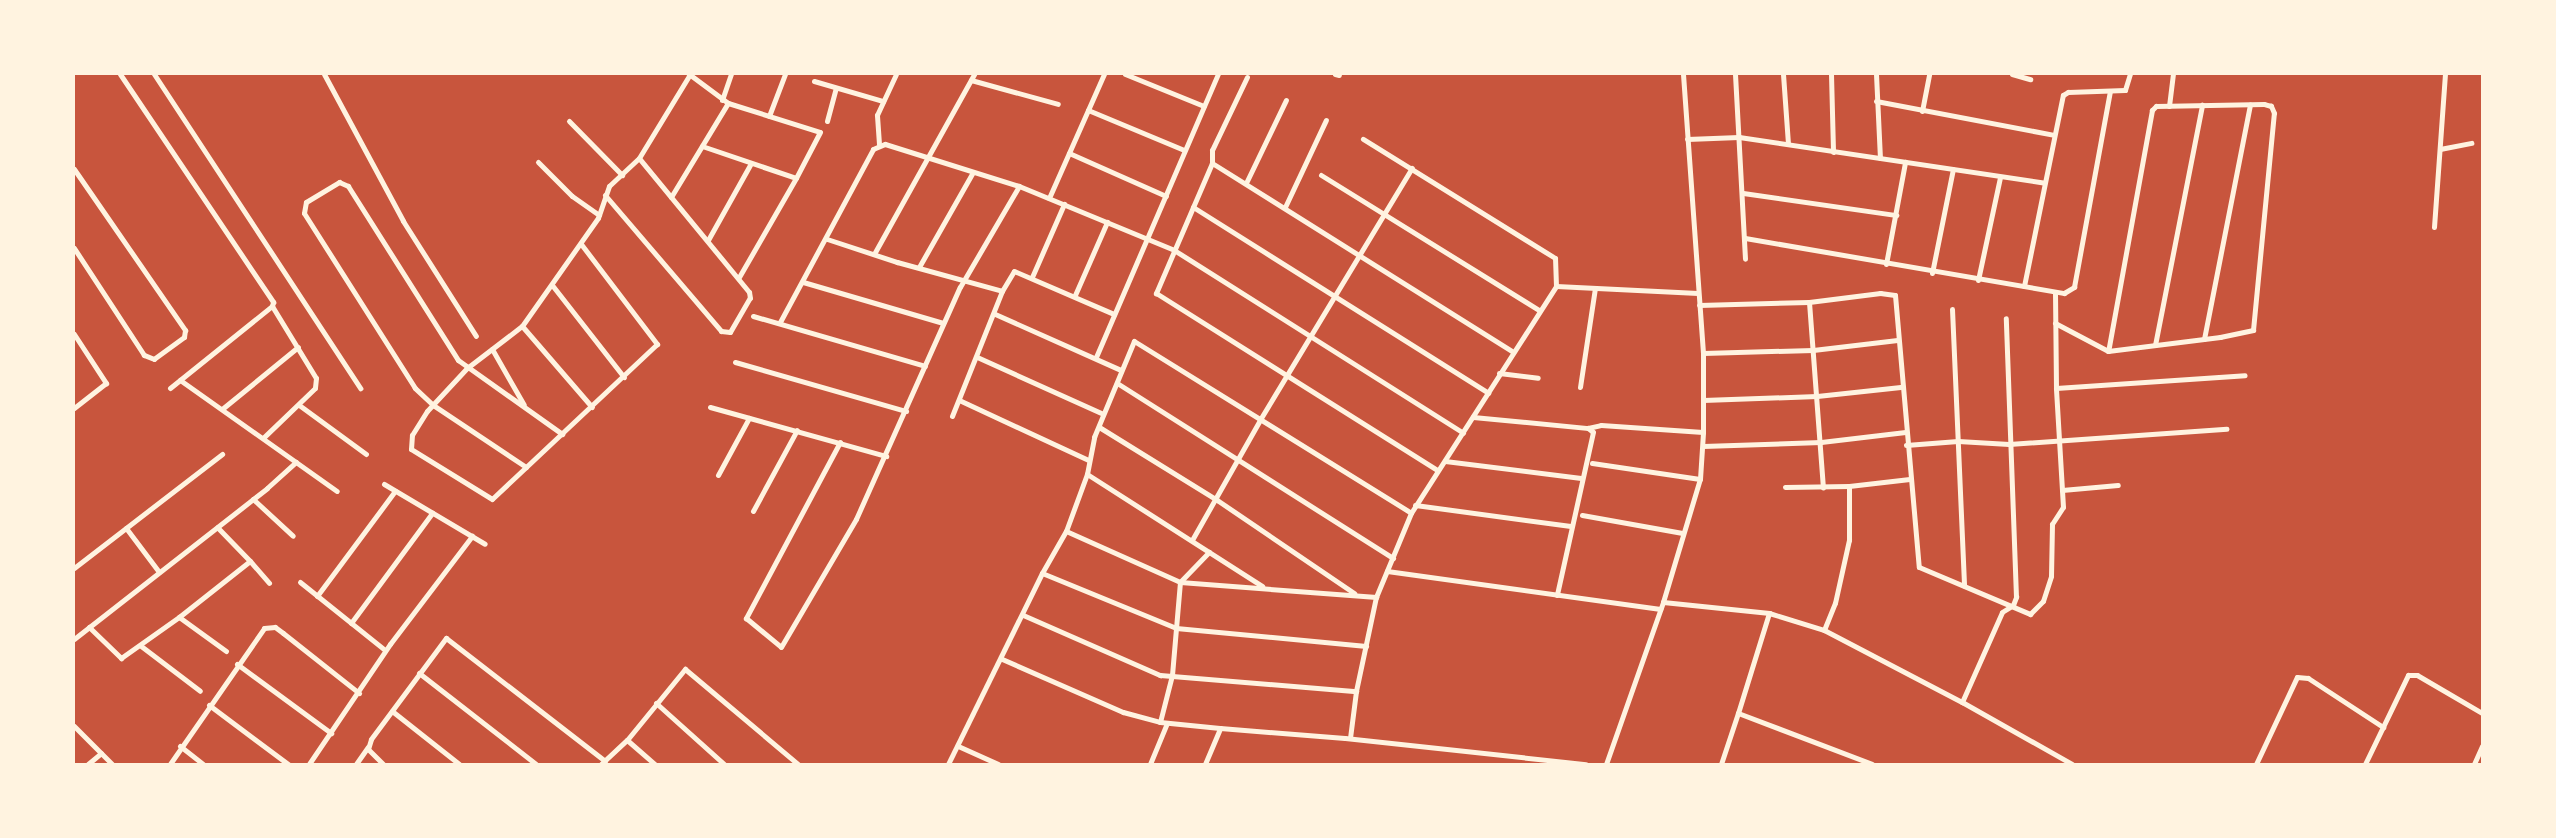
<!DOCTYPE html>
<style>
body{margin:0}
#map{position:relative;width:2556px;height:838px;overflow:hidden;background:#c8553d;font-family:Helvetica,sans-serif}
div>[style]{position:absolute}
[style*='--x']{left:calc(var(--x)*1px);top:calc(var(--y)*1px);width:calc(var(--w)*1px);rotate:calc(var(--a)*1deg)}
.minor>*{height:5px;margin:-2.5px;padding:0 2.5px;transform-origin:2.5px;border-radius:2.5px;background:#fff3e0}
span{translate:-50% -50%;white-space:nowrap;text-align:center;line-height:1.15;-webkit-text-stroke:5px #fff3e0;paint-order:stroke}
.frame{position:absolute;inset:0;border:75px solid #fff3e0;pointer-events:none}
</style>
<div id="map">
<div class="minor">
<i style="--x:120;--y:74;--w:275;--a:56.1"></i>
<i style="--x:273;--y:302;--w:4;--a:104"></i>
<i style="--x:272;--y:306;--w:84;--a:58.6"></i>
<i style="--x:316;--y:378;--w:10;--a:96"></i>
<i style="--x:315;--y:388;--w:72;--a:136.1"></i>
<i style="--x:154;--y:74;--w:376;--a:56.7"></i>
<i style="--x:324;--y:74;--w:167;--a:61.7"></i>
<i style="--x:403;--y:221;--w:136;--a:57.6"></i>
<i style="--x:1125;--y:74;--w:85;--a:22.1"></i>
<i style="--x:1335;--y:74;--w:4;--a:14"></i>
<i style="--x:1735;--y:74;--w:185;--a:86.9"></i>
<i style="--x:1783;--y:74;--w:70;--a:85.9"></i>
<i style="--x:1831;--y:74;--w:78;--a:88.5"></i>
<i style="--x:1876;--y:74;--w:84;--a:87.3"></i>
<i style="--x:2012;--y:74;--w:19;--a:16"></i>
<i style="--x:1247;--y:77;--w:81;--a:115.6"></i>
<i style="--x:1212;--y:150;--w:13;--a:90"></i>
<i style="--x:1212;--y:163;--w:142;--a:113.3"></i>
<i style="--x:1156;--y:293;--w:332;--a:32.2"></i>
<i style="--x:971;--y:80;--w:90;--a:15.4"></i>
<i style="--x:814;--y:81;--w:72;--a:16.2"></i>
<i style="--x:722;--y:100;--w:28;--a:-71"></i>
<i style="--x:1876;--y:101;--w:181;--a:10.8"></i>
<i style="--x:728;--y:103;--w:96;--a:17.5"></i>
<i style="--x:820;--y:132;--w:52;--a:117.6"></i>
<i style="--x:2169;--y:106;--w:32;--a:-83"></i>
<i style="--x:1088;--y:110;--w:104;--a:22.6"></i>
<i style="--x:1922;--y:111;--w:38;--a:-79"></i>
<i style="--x:769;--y:116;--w:45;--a:-69.1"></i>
<i style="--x:569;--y:121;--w:76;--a:45.5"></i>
<i style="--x:827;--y:121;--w:34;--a:-75"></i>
<i style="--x:1687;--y:139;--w:52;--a:-2.2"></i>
<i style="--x:1739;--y:137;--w:309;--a:8.5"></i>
<i style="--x:879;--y:144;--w:29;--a:-94"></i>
<i style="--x:877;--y:115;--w:45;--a:-65.1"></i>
<i style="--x:702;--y:146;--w:99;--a:18.8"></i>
<i style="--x:796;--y:178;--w:114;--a:119.9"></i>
<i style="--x:2440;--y:149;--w:32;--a:-11"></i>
<i style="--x:1069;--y:153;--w:106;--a:23.9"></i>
<i style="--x:538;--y:162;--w:48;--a:45"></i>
<i style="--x:572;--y:196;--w:33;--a:35"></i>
<i style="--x:1212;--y:163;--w:355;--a:32.1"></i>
<i style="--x:74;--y:169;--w:196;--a:55.4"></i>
<i style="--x:185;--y:330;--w:7;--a:98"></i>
<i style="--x:184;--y:337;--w:37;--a:144"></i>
<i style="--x:154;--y:359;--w:11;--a:-158"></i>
<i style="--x:144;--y:355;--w:128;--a:-123.2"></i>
<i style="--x:1321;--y:175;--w:256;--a:31.8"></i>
<i style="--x:1246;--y:183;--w:92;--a:-64.3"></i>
<i style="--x:1743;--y:193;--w:155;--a:8.2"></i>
<i style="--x:605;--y:195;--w:179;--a:49.5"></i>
<i style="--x:721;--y:331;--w:9;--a:6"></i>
<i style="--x:730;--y:332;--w:39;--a:-60"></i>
<i style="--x:750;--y:298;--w:6;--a:-99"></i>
<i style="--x:749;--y:292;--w:173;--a:-129.4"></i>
<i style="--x:671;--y:197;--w:110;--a:-58.8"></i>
<i style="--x:728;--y:103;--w:49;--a:-143.4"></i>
<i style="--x:1049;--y:198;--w:136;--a:-66.1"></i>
<i style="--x:1193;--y:207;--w:349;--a:32.2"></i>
<i style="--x:1285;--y:207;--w:96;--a:-64.8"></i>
<i style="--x:2434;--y:227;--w:153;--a:-85.9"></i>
<i style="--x:1745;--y:238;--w:324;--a:9.8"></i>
<i style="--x:2064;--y:293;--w:12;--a:-31"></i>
<i style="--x:2074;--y:287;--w:199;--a:-79.6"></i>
<i style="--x:827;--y:239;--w:74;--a:18.2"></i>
<i style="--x:897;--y:262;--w:109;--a:15.4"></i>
<i style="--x:708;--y:240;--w:88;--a:-60.8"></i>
<i style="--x:581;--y:244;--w:126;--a:52.8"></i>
<i style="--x:657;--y:344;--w:226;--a:136.8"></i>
<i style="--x:492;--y:499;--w:95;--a:-148.3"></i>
<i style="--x:411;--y:449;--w:14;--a:-86"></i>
<i style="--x:412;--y:435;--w:28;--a:-58"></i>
<i style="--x:427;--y:411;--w:59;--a:-47.1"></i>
<i style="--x:467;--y:368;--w:69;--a:-37.4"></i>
<i style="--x:522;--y:326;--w:132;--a:-54.9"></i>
<i style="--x:598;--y:218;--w:34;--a:-71"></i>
<i style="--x:609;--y:186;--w:41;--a:-43"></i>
<i style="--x:639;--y:158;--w:98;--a:-58.7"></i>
<i style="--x:874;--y:254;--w:206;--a:-60.9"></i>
<i style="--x:1886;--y:264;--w:104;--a:-79.4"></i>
<i style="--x:919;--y:267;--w:109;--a:-60.4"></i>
<i style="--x:1932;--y:273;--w:106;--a:-78.6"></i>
<i style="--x:1032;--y:277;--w:80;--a:-66.3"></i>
<i style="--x:1978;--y:280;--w:105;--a:-77.9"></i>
<i style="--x:803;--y:282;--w:146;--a:16.3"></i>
<i style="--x:552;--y:285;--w:117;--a:52"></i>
<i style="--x:1556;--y:286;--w:142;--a:2.8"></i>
<i style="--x:2024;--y:286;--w:195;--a:-78.5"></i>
<i style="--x:2063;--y:95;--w:6;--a:-31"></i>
<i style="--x:2068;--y:92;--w:57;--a:-2"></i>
<i style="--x:2125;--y:90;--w:17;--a:-73"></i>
<i style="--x:1075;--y:295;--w:80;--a:-66.3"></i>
<i style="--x:1809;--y:302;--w:186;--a:85.7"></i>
<i style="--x:1699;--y:305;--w:110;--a:-1.6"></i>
<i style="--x:1809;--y:302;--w:72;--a:-7.2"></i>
<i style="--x:1880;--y:293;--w:15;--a:8"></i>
<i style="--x:1895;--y:295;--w:273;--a:85"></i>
<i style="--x:1919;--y:567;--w:121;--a:22.9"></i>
<i style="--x:2030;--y:614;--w:18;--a:-45"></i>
<i style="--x:2043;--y:601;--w:26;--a:-72"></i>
<i style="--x:2051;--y:576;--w:52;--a:-88.9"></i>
<i style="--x:2052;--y:524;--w:20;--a:-57"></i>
<i style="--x:2063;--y:507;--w:119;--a:-93.4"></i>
<i style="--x:2056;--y:388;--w:96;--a:-90.6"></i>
<i style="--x:1952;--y:309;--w:277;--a:87.5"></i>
<i style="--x:995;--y:314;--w:138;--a:24"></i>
<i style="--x:753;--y:316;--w:179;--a:16.2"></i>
<i style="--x:780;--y:322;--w:196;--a:-61.7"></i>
<i style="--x:873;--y:149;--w:13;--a:-23"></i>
<i style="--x:885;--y:144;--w:140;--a:17.4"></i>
<i style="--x:1019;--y:186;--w:168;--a:22.4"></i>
<i style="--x:1174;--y:250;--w:342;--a:32.3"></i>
<i style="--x:2055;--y:323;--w:60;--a:27.8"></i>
<i style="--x:2108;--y:351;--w:113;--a:-7.1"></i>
<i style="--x:2220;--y:337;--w:34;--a:-12"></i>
<i style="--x:2253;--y:330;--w:218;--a:-84.5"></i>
<i style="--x:2274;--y:113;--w:8;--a:-113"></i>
<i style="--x:2271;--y:106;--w:7;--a:-164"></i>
<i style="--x:2264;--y:104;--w:108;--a:178.9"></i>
<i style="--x:2156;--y:106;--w:6;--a:135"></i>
<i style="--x:2152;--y:110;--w:245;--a:100.3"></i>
<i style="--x:522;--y:326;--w:107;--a:49.2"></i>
<i style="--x:74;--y:334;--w:59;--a:56.9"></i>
<i style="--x:106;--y:383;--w:41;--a:142"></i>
<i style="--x:2204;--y:339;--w:239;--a:-78.9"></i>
<i style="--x:2155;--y:345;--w:245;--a:-78.9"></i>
<i style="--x:492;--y:349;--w:64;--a:60.3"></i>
<i style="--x:1703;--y:353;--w:110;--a:-1.6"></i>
<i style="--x:1813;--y:350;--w:85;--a:-6.8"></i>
<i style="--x:977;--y:357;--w:138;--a:24.3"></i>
<i style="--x:1096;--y:357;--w:308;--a:-66.7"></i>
<i style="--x:735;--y:362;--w:178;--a:16"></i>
<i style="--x:1499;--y:373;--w:39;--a:7"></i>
<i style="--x:180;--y:380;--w:192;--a:35.3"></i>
<i style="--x:1117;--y:383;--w:327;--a:32.4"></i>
<i style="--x:1580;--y:387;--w:100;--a:-81.4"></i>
<i style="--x:170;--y:388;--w:131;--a:-38.8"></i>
<i style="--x:2056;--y:388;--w:189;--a:-3.9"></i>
<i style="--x:959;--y:400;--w:142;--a:24.9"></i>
<i style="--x:1703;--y:400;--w:114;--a:-2"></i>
<i style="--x:1817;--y:396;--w:84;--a:-6.1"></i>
<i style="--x:299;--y:405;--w:83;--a:36.2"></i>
<i style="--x:710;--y:407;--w:183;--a:15.6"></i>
<i style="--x:222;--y:409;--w:98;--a:-39.2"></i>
<i style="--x:952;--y:416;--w:135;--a:-68.2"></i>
<i style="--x:1002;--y:291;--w:23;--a:-59"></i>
<i style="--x:1014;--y:271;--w:109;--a:23.3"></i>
<i style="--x:1473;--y:417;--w:116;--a:5.5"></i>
<i style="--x:1588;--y:428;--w:6;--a:39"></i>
<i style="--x:1593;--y:432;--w:167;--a:102.5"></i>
<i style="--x:1099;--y:427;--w:139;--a:31.7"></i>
<i style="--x:1217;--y:500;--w:166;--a:34.2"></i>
<i style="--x:1588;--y:428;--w:13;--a:-13"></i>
<i style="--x:1601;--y:425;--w:102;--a:3.9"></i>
<i style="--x:840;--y:442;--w:200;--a:118.1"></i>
<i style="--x:746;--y:618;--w:45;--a:39.6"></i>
<i style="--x:781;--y:647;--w:148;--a:-59.6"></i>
<i style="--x:856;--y:519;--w:254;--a:-65.9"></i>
<i style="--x:960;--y:287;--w:117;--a:-59.7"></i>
<i style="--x:1906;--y:445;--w:52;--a:-4.4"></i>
<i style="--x:1958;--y:441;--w:51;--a:3.4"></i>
<i style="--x:2009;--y:444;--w:218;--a:-4"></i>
<i style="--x:1703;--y:446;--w:118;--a:-1.9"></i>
<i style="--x:1821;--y:442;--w:85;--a:-6.8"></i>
<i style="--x:1445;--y:461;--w:137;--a:7.1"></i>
<i style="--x:1592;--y:463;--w:109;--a:8.4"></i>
<i style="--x:526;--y:467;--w:112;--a:-146.3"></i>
<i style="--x:433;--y:405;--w:25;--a:-137"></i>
<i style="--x:415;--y:388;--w:207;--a:-122.4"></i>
<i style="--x:304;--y:213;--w:11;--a:-80"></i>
<i style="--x:306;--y:202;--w:39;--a:-31"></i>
<i style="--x:339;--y:182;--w:10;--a:24"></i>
<i style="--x:348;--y:186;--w:206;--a:57.7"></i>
<i style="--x:458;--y:360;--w:128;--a:35.4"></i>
<i style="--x:1087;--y:474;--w:208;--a:32.6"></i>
<i style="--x:718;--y:475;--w:65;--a:-61.5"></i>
<i style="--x:384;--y:484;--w:117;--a:30.7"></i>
<i style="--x:1785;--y:487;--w:64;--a:-0.9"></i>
<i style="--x:1849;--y:486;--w:61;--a:-6.5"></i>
<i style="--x:2062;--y:490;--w:56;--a:-5.1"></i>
<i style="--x:253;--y:499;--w:54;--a:42.8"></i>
<i style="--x:1415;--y:505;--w:157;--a:7.7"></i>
<i style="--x:753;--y:511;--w:92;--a:-61.5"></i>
<i style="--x:1582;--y:515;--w:102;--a:10.2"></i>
<i style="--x:126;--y:528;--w:55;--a:53.1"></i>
<i style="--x:1066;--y:531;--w:125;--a:24.1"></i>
<i style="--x:1180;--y:582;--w:197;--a:4.4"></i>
<i style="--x:1192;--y:540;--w:140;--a:-60.5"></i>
<i style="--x:1261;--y:418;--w:292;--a:-58.9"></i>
<i style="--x:250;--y:561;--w:29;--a:49"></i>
<i style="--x:74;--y:568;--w:187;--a:-37.6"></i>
<i style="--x:1387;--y:571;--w:276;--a:7.9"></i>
<i style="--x:1042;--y:573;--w:145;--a:22.3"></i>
<i style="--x:1176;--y:628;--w:191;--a:5.4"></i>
<i style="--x:300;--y:582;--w:109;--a:38.7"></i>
<i style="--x:317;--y:596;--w:131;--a:-53.4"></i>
<i style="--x:1663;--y:602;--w:107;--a:5.9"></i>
<i style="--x:1769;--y:613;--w:58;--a:17.2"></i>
<i style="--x:1824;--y:630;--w:156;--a:27.6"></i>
<i style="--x:1962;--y:702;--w:126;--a:29.4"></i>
<i style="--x:1769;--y:613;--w:105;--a:107.2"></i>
<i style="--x:1738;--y:713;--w:143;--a:20.8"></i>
<i style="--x:1023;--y:615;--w:150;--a:23.7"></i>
<i style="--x:1160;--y:675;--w:197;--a:4.7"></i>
<i style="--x:179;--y:617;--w:58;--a:35.9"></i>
<i style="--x:351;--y:623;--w:137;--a:-53.6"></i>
<i style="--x:89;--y:627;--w:45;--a:44.1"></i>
<i style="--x:121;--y:658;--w:71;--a:-35.3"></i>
<i style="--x:179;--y:617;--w:90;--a:-38.3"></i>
<i style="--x:250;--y:561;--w:47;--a:-134.1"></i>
<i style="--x:1824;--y:630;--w:29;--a:-68"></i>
<i style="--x:1835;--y:603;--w:65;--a:-77.5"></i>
<i style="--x:1849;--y:540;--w:54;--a:-90"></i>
<i style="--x:74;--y:639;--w:245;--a:-38"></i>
<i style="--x:267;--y:488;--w:39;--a:-42"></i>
<i style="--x:141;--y:646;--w:74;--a:37.3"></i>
<i style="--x:1002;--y:659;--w:132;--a:23.7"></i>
<i style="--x:1123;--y:712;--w:38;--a:15"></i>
<i style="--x:1160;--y:722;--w:60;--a:5.7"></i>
<i style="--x:237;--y:664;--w:117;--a:36.3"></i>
<i style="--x:419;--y:673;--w:148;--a:37.9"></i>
<i style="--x:1962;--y:702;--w:98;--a:-66"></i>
<i style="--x:2002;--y:612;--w:13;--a:-32"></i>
<i style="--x:2013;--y:605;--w:9;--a:-69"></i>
<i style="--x:2016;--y:597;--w:279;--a:-92.1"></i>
<i style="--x:656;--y:703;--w:91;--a:41.9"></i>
<i style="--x:209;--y:705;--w:99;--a:36.8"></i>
<i style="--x:392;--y:711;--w:85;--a:38.3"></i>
<i style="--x:1160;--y:722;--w:49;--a:-75.7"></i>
<i style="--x:1172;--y:675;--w:93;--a:-85.1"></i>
<i style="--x:1180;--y:582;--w:42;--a:-46"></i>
<i style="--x:74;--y:726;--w:54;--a:45"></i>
<i style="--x:1350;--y:738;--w:47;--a:-82.7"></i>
<i style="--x:1356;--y:691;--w:96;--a:-78"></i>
<i style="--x:1376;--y:597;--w:91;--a:-67.4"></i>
<i style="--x:1411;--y:513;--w:269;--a:-57.4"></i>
<i style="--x:1556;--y:286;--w:28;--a:-92"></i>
<i style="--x:1555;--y:258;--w:226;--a:-148.2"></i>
<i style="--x:627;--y:740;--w:37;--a:41"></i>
<i style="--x:180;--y:746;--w:29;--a:38"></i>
<i style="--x:958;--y:746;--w:44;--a:24.2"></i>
<i style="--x:88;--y:764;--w:17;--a:-40"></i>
<i style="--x:170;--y:764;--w:165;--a:-55.3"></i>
<i style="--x:264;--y:628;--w:11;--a:-5"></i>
<i style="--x:275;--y:627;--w:10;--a:37"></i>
<i style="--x:283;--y:633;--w:97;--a:38.3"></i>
<i style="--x:309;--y:764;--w:145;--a:-56"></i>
<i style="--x:390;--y:644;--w:136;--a:-52.8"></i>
<i style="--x:356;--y:764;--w:21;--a:-55"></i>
<i style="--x:383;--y:764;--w:21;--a:-135"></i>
<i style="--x:368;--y:749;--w:10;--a:-73"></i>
<i style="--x:371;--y:739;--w:126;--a:-53.4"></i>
<i style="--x:446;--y:638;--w:201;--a:37.7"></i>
<i style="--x:601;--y:764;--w:35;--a:-43"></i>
<i style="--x:627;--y:740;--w:92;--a:-50.8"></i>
<i style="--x:685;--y:669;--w:148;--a:40.1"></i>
<i style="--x:948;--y:764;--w:213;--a:-63.8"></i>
<i style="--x:1042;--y:573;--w:48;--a:-60.3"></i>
<i style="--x:1066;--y:531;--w:61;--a:-69.8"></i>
<i style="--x:1087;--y:474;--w:38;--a:-79"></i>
<i style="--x:1094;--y:437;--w:104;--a:-67.4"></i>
<i style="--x:1134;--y:341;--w:326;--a:31.8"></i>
<i style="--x:1150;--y:764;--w:44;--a:-67.5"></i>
<i style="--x:1205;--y:764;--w:39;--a:-67"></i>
<i style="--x:1220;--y:728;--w:125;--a:4.6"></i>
<i style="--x:1345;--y:738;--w:242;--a:6.2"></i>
<i style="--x:1606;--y:764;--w:172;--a:-70.6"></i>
<i style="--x:1663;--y:602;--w:128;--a:-73.3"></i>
<i style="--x:1700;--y:479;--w:47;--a:-86.3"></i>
<i style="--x:1703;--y:432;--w:79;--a:-90"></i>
<i style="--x:1703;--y:353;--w:280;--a:-94.1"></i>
<i style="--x:1721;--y:764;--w:54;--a:-71.6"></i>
<i style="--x:2256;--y:764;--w:96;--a:-64.8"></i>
<i style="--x:2297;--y:677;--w:11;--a:5"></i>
<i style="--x:2308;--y:678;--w:90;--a:33.2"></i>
<i style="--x:2365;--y:764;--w:99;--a:-64.2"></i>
<i style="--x:2408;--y:675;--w:9;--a:0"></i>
<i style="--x:2417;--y:675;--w:75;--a:30.3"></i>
<i style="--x:2474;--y:764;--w:20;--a:-66"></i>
</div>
<div class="frame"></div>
</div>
